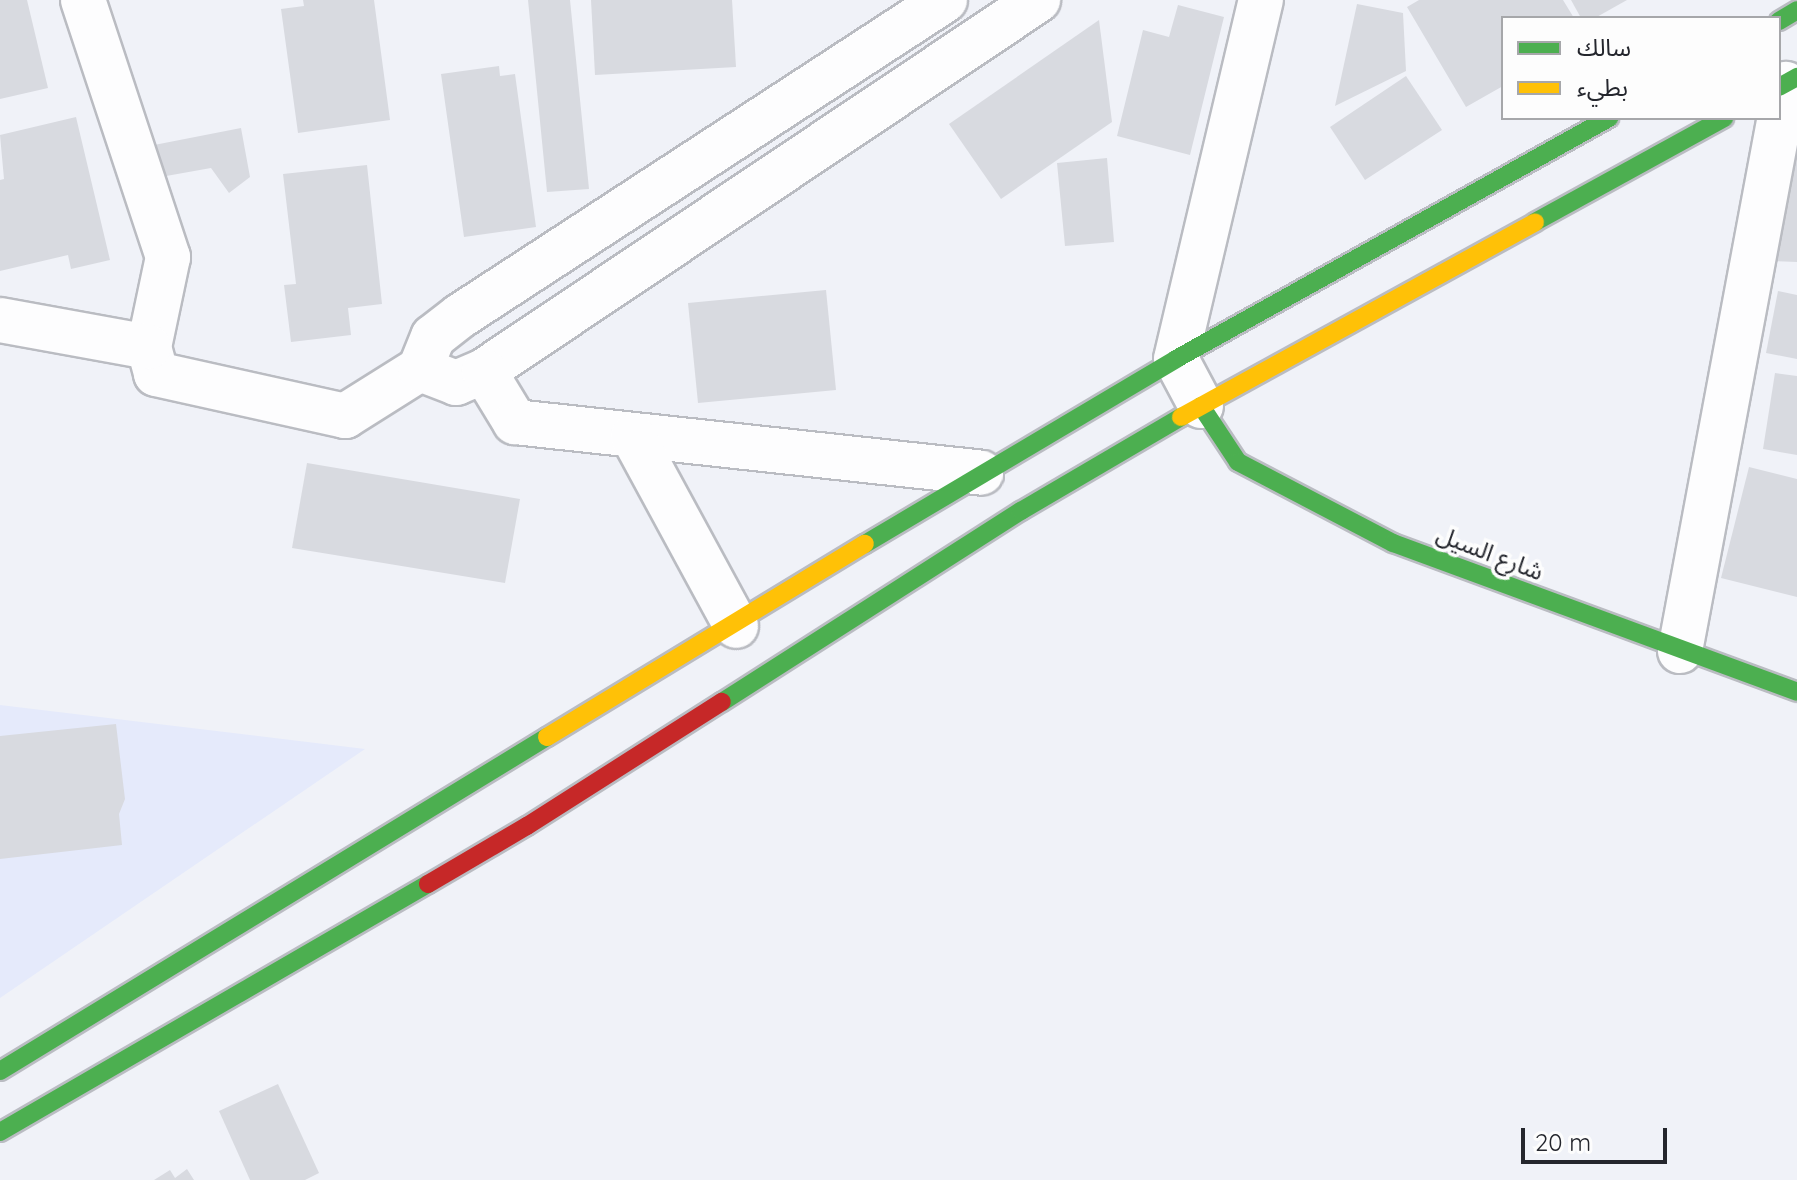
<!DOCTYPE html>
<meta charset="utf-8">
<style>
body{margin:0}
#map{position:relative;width:1797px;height:1180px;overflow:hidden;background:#f0f2f8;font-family:Quicksand,"Noto Sans Arabic",sans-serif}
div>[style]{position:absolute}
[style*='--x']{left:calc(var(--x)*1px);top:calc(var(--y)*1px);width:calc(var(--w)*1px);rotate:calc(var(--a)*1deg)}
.built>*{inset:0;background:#e5eafb}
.building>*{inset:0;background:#d8dae0}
.roads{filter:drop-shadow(2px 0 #babcc2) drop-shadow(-2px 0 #babcc2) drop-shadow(0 2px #babcc2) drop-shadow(0 -2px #babcc2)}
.street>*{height:44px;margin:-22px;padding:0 22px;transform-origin:22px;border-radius:22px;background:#fdfdfe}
.fast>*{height:18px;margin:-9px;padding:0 9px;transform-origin:9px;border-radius:9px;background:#4caf50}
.slow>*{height:18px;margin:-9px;padding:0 9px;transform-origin:9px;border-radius:9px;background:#ffc107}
.jam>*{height:18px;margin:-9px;padding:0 9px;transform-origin:9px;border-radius:9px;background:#c62828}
span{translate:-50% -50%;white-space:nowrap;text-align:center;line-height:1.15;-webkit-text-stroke:7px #fdfdfd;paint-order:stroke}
.street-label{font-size:24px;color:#24262d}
.legend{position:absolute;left:1501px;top:16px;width:280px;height:104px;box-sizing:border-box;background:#fdfdfd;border:2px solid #a6a7aa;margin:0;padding:10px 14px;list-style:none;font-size:24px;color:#24262d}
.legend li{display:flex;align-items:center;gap:16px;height:40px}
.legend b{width:40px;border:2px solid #a6a7aa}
.scale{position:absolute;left:1521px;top:1128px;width:146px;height:36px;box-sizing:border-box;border:4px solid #24262d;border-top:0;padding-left:10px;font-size:24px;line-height:28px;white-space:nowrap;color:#24262d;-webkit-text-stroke:6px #fdfdfd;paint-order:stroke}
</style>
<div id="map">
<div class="built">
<i style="clip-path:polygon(0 705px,365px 749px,0 998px)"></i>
</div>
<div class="building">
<i style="clip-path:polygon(0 0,27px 0,48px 88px,0 99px)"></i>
<i style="clip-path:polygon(303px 0,374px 0,390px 120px,298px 133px,281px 9px,304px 6px)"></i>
<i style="clip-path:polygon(528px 0,570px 0,589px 189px,547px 192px)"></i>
<i style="clip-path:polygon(591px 0,732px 0,736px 67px,595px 75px)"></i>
<i style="clip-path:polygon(1419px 0,1563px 0,1574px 18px,1503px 18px,1503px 86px,1466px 107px,1407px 7px)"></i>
<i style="clip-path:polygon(1571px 0,1627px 0,1595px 18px,1581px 18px)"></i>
<i style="clip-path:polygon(1357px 4px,1403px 13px,1406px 71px,1335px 106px)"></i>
<i style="clip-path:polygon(1178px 5px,1224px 17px,1190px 155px,1117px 136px,1143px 30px,1169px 37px)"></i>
<i style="clip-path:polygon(1099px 20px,1112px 122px,1001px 199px,949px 124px)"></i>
<i style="clip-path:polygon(499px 66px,500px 76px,515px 74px,536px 227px,464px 237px,441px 74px)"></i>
<i style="clip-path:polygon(1406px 76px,1442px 130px,1365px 180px,1330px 127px)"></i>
<i style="clip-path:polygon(76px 117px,110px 260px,71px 269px,68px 255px,0 271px,0 180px,4px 179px,0 135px)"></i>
<i style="clip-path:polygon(241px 128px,250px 177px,229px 193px,211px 168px,155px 178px,149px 146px)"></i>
<i style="clip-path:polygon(1797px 137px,1797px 262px,1773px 261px)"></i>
<i style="clip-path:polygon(1107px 158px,1114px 242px,1065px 246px,1057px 163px)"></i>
<i style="clip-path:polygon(367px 165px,382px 304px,348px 308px,351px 335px,291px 342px,284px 285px,296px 284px,283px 174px)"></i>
<i style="clip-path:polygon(826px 290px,836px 390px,698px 403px,688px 303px)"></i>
<i style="clip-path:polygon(1778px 291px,1797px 295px,1797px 359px,1766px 353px)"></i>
<i style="clip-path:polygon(1775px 373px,1797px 376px,1797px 455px,1763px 449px)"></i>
<i style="clip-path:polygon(307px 463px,520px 499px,505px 583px,292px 548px)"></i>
<i style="clip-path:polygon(1749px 467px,1797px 479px,1797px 597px,1721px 578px)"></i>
<i style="clip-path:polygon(116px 724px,125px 799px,119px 814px,122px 845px,0 859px,0 736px)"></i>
<i style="clip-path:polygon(278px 1084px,319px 1173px,305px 1180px,250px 1180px,219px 1111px)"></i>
<i style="clip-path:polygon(187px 1169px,194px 1180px,154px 1180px,170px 1170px,175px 1178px)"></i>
</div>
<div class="roads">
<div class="street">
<i style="--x:83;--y:0;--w:271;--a:71.7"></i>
<i style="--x:168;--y:257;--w:92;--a:101.9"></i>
<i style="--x:149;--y:347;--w:28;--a:75"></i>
<i style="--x:156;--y:374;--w:194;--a:12.5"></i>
<i style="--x:345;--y:416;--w:89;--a:-32.1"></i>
<i style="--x:945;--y:0;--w:579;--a:146.91"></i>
<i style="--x:460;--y:316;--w:34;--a:142"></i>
<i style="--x:433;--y:337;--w:35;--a:112"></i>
<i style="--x:420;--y:369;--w:39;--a:21"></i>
<i style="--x:456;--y:383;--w:30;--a:-23"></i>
<i style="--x:484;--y:371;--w:667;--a:-33.81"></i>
<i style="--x:0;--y:320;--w:151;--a:10.3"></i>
<i style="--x:484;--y:371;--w:60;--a:58.7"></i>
<i style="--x:515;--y:422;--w:469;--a:6.2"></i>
<i style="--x:1201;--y:406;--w:53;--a:-118"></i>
<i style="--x:1176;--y:359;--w:369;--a:-76.7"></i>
<i style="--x:633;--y:436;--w:216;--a:61.5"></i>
<i style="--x:1680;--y:651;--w:577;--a:-79.41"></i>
</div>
<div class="fast">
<i style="--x:1779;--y:21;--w:21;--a:-31"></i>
<i style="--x:1779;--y:87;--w:21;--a:-29"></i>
<i style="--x:1535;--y:222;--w:216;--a:-28.8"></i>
<i style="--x:1201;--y:406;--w:67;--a:56.5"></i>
<i style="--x:1238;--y:462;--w:175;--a:27.6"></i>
<i style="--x:1393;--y:543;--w:431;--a:20.2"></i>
<i style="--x:865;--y:544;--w:362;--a:-30.7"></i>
<i style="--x:1176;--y:359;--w:496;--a:-29.1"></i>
<i style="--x:722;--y:702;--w:355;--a:-32.6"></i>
<i style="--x:1021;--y:511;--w:186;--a:-30.4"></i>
<i style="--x:0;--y:1071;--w:641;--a:-31.41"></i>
<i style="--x:0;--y:1132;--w:495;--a:-30.1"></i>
</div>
<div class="slow">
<i style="--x:1181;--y:417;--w:404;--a:-28.8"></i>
<i style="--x:547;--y:737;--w:372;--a:-31.3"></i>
</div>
<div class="jam">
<i style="--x:428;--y:884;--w:115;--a:-30.4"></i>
<i style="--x:527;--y:826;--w:231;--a:-32.5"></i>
</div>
</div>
<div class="street-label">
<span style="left:1490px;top:553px;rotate:21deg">شارع السيل</span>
</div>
<ul class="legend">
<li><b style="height:10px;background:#4caf50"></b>سالك</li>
<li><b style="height:10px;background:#ffc107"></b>بطيء</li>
</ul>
<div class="scale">20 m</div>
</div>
